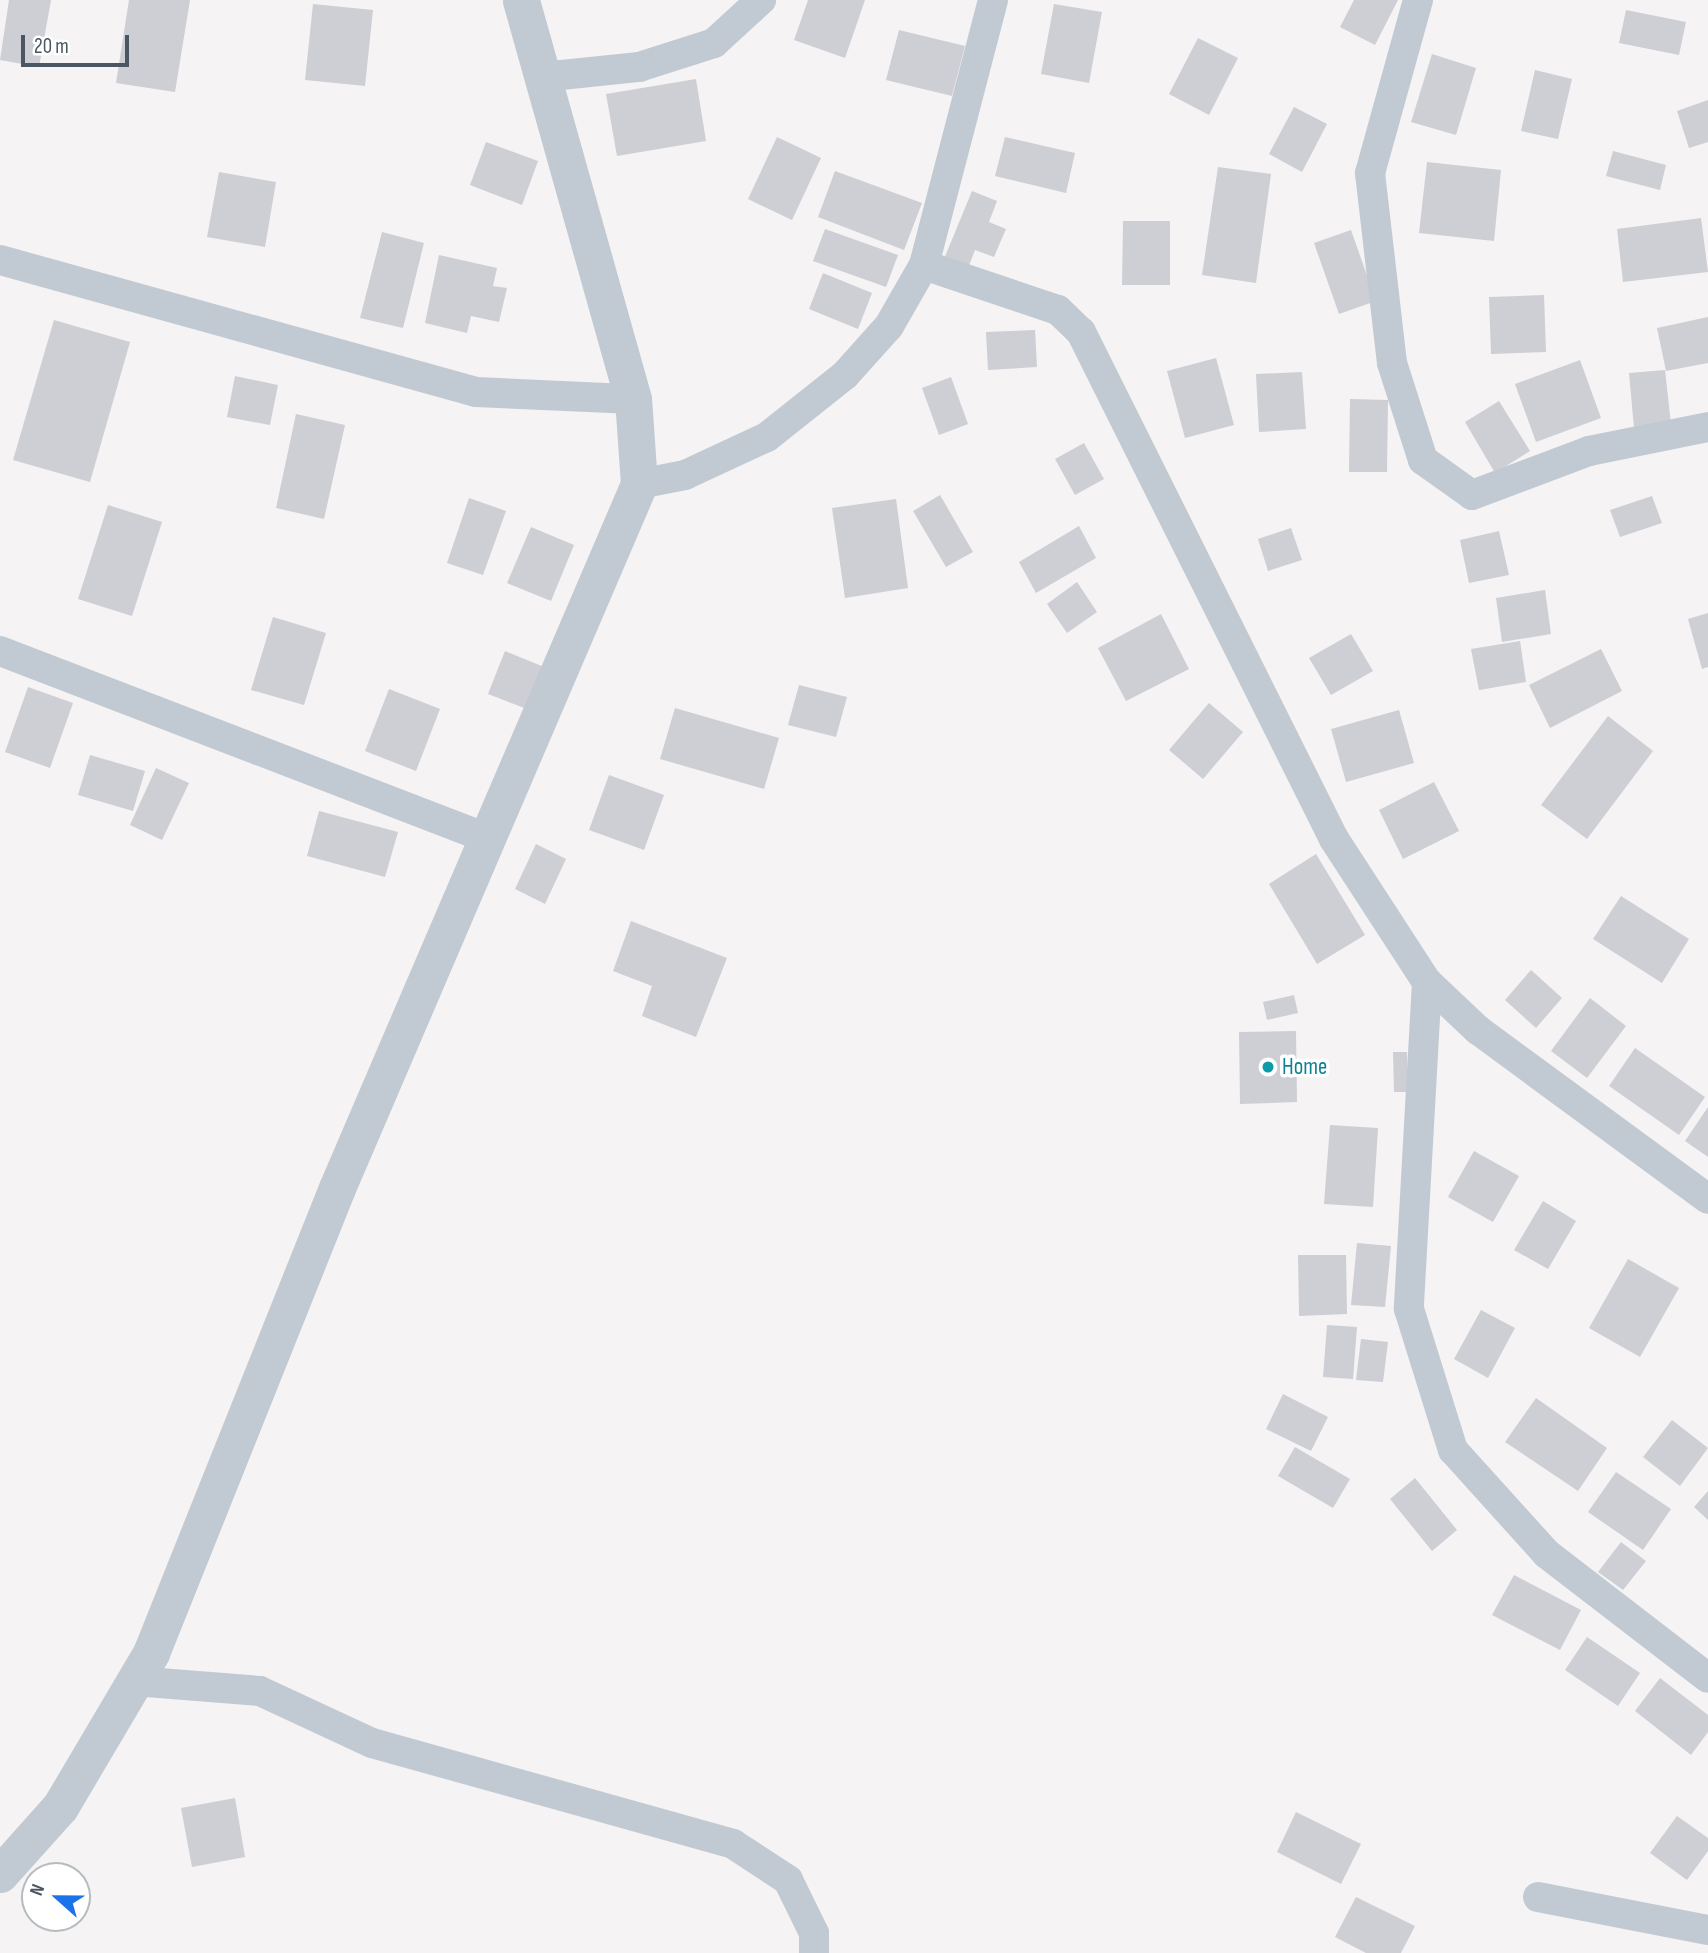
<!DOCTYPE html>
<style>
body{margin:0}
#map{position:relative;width:1708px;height:1953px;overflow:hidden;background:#f5f3f3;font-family:"Sofia Sans Condensed",sans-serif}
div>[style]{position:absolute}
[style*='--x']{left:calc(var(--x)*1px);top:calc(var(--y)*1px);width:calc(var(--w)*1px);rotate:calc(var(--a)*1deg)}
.building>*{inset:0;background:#cdcfd5}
.minor>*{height:30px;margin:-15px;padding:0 15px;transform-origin:15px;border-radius:15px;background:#c1cad2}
.tertiary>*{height:37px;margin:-18.5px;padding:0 18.5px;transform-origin:18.5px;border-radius:18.5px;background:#c1cad2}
.dots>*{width:19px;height:19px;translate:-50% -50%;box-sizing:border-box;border:4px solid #fff;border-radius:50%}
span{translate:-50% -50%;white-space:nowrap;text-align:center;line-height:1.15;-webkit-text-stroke:7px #fff;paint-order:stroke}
.culture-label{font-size:23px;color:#0d838f}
.left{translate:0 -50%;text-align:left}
.north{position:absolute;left:21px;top:1862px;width:70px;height:70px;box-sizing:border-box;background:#fff;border:2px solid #b7bbc0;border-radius:50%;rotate:291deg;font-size:19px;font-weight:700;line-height:28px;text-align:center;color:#4a5661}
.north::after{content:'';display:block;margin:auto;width:24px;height:32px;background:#1a73e8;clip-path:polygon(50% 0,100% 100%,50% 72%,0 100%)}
.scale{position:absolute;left:21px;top:35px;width:108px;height:32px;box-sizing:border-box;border:4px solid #4a5661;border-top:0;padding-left:9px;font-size:21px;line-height:24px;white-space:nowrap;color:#4a5661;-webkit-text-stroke:5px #fff;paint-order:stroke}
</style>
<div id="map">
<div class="building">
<i style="clip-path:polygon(9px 0,51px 0,39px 67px,0 60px)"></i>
<i style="clip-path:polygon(129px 0,190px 0,175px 92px,116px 83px)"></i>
<i style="clip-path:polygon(808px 0,865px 0,845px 58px,794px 40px)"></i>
<i style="clip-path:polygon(1354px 0,1398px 0,1375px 45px,1340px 27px)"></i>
<i style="clip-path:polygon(313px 4px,373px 10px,365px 86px,305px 80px)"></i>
<i style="clip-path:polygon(1054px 4px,1102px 12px,1089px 83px,1041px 74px)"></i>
<i style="clip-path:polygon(1626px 10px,1686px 22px,1679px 55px,1619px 43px)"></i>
<i style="clip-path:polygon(899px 30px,965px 46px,952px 96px,886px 80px)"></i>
<i style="clip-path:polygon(1198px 38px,1238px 58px,1209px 115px,1169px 94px)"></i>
<i style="clip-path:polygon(1432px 54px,1476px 68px,1456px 135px,1411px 122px)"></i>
<i style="clip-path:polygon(1535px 70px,1572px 79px,1558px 139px,1521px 131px)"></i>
<i style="clip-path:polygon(696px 79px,706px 141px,617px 156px,606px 94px)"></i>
<i style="clip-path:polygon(1708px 100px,1708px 142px,1689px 148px,1677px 111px)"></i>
<i style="clip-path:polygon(1294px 107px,1327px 124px,1302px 172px,1269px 154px)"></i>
<i style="clip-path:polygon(777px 137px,821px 158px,792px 220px,748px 199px)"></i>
<i style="clip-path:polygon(1005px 137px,1075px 153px,1066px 193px,995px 176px)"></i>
<i style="clip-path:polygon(486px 142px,538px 161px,522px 205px,470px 185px)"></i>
<i style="clip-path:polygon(1613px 151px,1666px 165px,1660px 190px,1606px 176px)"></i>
<i style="clip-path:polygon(1427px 162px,1501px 170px,1494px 241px,1419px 233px)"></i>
<i style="clip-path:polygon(1218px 167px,1271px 174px,1256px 283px,1202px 275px)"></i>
<i style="clip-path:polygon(835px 171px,922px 203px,904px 250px,818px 217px)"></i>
<i style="clip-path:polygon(219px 172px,276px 182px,265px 247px,207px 237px)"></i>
<i style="clip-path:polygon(972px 191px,997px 201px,989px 222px,1006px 229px,994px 257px,975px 250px,968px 268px,944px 259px)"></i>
<i style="clip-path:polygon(1701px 218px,1708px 272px,1623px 282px,1617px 229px)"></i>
<i style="clip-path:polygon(1123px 221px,1170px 221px,1170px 285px,1122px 285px)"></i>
<i style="clip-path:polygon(825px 229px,898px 255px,886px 287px,813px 261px)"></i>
<i style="clip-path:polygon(1351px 230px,1376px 301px,1339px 314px,1314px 243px)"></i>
<i style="clip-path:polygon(382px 232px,424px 243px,403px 328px,360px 318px)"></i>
<i style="clip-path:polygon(439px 255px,497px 268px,493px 286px,507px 288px,499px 322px,471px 316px,467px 333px,425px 323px)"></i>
<i style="clip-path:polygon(823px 273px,872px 293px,858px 329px,809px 309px)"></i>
<i style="clip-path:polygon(1544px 295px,1546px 352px,1491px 354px,1489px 297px)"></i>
<i style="clip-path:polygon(1708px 317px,1708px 363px,1666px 371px,1657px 328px)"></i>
<i style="clip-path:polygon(54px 320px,130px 342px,90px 482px,13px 460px)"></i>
<i style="clip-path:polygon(1035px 330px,1037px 367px,988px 370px,986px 332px)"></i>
<i style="clip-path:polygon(1216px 358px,1234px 425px,1185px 438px,1167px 371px)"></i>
<i style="clip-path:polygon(1580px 360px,1601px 418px,1536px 442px,1515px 384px)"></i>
<i style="clip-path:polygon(1665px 370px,1671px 424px,1634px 428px,1629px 373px)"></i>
<i style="clip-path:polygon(1302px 372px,1306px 429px,1259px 432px,1256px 374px)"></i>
<i style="clip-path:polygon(235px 376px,278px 385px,270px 425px,227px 417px)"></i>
<i style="clip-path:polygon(951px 377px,968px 424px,939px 435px,922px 388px)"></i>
<i style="clip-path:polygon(1350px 399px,1388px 400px,1387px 472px,1349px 472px)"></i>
<i style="clip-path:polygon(1499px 401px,1530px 451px,1495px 473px,1465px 422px)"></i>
<i style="clip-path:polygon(296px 414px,345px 425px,324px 519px,276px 508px)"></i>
<i style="clip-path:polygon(1084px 443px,1104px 479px,1075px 495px,1055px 459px)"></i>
<i style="clip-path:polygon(940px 495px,973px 552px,946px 567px,913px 511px)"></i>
<i style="clip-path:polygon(1652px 496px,1662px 523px,1620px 537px,1610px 510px)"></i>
<i style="clip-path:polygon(469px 498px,506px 511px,483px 575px,447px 563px)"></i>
<i style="clip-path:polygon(896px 499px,908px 588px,845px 598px,832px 508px)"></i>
<i style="clip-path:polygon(108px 505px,162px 522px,132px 616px,78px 599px)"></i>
<i style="clip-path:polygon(1079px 526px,1096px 558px,1036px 593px,1019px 562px)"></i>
<i style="clip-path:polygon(531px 527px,574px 545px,551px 601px,507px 583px)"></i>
<i style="clip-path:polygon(1291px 528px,1302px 560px,1268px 571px,1258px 539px)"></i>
<i style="clip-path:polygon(1499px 531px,1509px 575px,1469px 583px,1460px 540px)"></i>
<i style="clip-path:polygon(1077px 582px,1097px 612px,1067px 633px,1047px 604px)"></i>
<i style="clip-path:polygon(1545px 590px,1551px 634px,1502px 642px,1496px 598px)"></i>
<i style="clip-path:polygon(1708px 613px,1708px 667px,1702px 669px,1688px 619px)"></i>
<i style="clip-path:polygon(1161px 614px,1189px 669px,1126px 701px,1098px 648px)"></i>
<i style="clip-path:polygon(273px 617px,326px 633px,304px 705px,251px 690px)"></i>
<i style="clip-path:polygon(1351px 634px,1373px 671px,1331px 695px,1309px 658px)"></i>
<i style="clip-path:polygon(1520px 641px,1526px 682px,1479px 690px,1471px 649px)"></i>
<i style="clip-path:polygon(1601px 649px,1622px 691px,1550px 728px,1529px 685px)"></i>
<i style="clip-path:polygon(505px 651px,544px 667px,527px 709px,488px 694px)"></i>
<i style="clip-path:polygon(799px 685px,847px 697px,836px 737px,788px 725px)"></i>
<i style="clip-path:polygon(28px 687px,73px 703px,50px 768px,5px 752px)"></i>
<i style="clip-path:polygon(389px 689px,440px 709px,416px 771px,365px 751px)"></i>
<i style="clip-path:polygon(1209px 703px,1243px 732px,1203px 779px,1169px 750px)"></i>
<i style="clip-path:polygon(675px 708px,779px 738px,764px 789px,660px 759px)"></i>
<i style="clip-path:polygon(1399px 710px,1414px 763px,1346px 782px,1331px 729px)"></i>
<i style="clip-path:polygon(1608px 716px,1653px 751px,1587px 839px,1541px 805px)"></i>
<i style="clip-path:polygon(90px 755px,145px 771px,133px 811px,78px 795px)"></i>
<i style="clip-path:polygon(156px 768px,189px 783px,162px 840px,130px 825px)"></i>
<i style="clip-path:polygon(609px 775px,664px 795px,644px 850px,589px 830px)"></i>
<i style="clip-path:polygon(1434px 782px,1459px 831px,1403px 859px,1379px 810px)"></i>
<i style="clip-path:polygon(319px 811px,398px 832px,385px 877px,307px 856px)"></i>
<i style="clip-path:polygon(536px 844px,566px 859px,545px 904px,515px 889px)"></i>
<i style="clip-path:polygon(1316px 854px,1365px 935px,1317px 964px,1269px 884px)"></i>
<i style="clip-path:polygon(1621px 896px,1689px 939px,1662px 983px,1593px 939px)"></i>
<i style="clip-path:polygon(631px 921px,727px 958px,696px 1037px,642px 1016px,652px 986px,613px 971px)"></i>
<i style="clip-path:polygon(1531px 970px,1562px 998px,1536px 1028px,1505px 1000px)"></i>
<i style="clip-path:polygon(1294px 995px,1298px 1013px,1267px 1020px,1263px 1002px)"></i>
<i style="clip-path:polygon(1590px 998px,1626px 1026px,1587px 1078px,1551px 1051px)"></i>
<i style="clip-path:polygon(1296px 1031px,1297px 1102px,1240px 1104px,1239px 1032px)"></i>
<i style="clip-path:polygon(1635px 1048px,1705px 1097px,1679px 1135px,1609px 1086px)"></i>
<i style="clip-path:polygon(1393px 1052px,1407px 1052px,1408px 1092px,1394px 1092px)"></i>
<i style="clip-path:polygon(1708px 1107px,1708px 1157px,1685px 1141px)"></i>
<i style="clip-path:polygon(1330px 1125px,1378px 1128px,1373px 1207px,1324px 1204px)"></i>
<i style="clip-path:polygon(1474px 1151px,1519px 1176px,1493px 1222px,1448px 1197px)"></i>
<i style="clip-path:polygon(1543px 1201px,1576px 1221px,1548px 1269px,1514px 1250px)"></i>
<i style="clip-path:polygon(1357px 1243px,1391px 1246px,1385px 1307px,1351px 1305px)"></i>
<i style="clip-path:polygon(1298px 1255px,1346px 1255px,1347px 1314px,1299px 1316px)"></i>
<i style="clip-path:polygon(1628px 1259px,1679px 1288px,1640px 1357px,1589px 1328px)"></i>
<i style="clip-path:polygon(1481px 1310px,1515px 1328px,1488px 1378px,1454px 1359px)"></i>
<i style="clip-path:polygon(1327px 1325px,1357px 1327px,1353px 1379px,1323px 1377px)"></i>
<i style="clip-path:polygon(1361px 1339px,1388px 1342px,1383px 1382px,1356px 1380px)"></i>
<i style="clip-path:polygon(1283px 1394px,1328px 1417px,1311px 1451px,1266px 1429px)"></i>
<i style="clip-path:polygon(1536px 1398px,1607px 1448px,1578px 1491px,1505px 1442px)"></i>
<i style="clip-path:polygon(1672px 1420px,1708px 1448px,1680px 1486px,1643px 1457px)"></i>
<i style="clip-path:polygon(1295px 1447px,1350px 1479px,1333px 1508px,1278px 1476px)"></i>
<i style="clip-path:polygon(1616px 1472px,1671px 1509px,1643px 1550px,1588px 1512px)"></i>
<i style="clip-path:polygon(1415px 1478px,1457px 1530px,1432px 1551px,1390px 1499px)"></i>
<i style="clip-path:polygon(1708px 1491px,1708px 1520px,1694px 1507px)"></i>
<i style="clip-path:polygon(1621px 1542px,1646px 1561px,1623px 1590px,1598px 1572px)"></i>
<i style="clip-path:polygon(1514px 1575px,1581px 1610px,1560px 1650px,1492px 1615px)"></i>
<i style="clip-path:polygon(1587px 1637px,1640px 1673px,1618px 1706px,1565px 1670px)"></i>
<i style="clip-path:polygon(1660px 1678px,1708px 1715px,1708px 1732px,1691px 1755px,1635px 1711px)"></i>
<i style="clip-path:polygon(235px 1798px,245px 1857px,192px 1867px,181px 1808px)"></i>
<i style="clip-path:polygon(1296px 1812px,1361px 1844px,1341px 1884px,1277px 1852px)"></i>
<i style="clip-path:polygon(1677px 1816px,1708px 1838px,1708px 1851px,1687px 1880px,1650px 1853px)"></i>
<i style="clip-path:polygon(1356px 1897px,1415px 1926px,1401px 1953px,1366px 1953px,1335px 1937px)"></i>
</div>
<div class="minor">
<i style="--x:1418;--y:0;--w:180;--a:105.5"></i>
<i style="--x:1370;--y:173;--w:191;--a:83.4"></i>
<i style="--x:1392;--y:363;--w:102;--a:72.3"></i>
<i style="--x:1423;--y:460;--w:60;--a:35.5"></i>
<i style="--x:1472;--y:495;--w:125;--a:-20.6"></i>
<i style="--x:1589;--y:451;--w:121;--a:-11.4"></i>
<i style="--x:542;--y:77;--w:98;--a:-5.9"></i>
<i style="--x:639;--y:67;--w:79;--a:-17.7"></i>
<i style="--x:714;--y:43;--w:64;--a:-42.5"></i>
<i style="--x:0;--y:260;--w:494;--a:15.5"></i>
<i style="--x:476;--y:392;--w:157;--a:2.6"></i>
<i style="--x:924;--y:265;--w:141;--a:18.6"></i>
<i style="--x:1058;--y:310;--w:32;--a:44"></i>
<i style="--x:1081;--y:332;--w:567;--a:63.48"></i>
<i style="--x:1334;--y:839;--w:171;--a:57"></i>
<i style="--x:1427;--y:982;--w:70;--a:43.3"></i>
<i style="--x:1478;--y:1030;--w:285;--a:36.3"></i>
<i style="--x:639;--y:484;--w:47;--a:-11.1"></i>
<i style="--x:685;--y:475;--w:90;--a:-24.9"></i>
<i style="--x:767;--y:437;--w:100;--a:-38.5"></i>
<i style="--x:845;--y:375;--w:66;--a:-48.1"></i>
<i style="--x:889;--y:326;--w:70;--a:-60.2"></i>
<i style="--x:924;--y:265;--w:274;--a:-75.4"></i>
<i style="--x:0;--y:651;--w:522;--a:21.01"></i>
<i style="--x:1427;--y:982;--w:327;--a:93.2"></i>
<i style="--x:1409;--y:1309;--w:148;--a:72.7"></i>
<i style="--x:1453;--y:1450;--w:140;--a:47.9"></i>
<i style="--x:1547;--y:1554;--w:203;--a:37.6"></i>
<i style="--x:134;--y:1681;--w:126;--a:4.5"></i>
<i style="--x:260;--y:1691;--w:123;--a:24.9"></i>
<i style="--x:372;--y:1743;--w:375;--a:15.6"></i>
<i style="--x:733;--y:1844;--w:66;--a:33.2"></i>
<i style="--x:788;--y:1880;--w:59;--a:63.9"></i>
<i style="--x:814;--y:1933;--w:20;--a:90"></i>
<i style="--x:1538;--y:1897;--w:173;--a:11"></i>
</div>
<div class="tertiary">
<i style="--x:0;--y:1874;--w:90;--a:-48.2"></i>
<i style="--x:60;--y:1807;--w:179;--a:-59.4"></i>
<i style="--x:151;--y:1653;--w:501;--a:-68.2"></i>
<i style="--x:337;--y:1188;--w:766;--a:-66.78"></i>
<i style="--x:639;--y:484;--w:85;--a:-94"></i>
<i style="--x:633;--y:399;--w:414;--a:-105.7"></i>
</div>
<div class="dots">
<i style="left:1268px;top:1067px;background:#0f9aa8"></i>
</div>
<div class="culture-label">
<span class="left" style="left:1282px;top:1067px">Home</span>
</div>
<div class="north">N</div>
<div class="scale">20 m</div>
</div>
